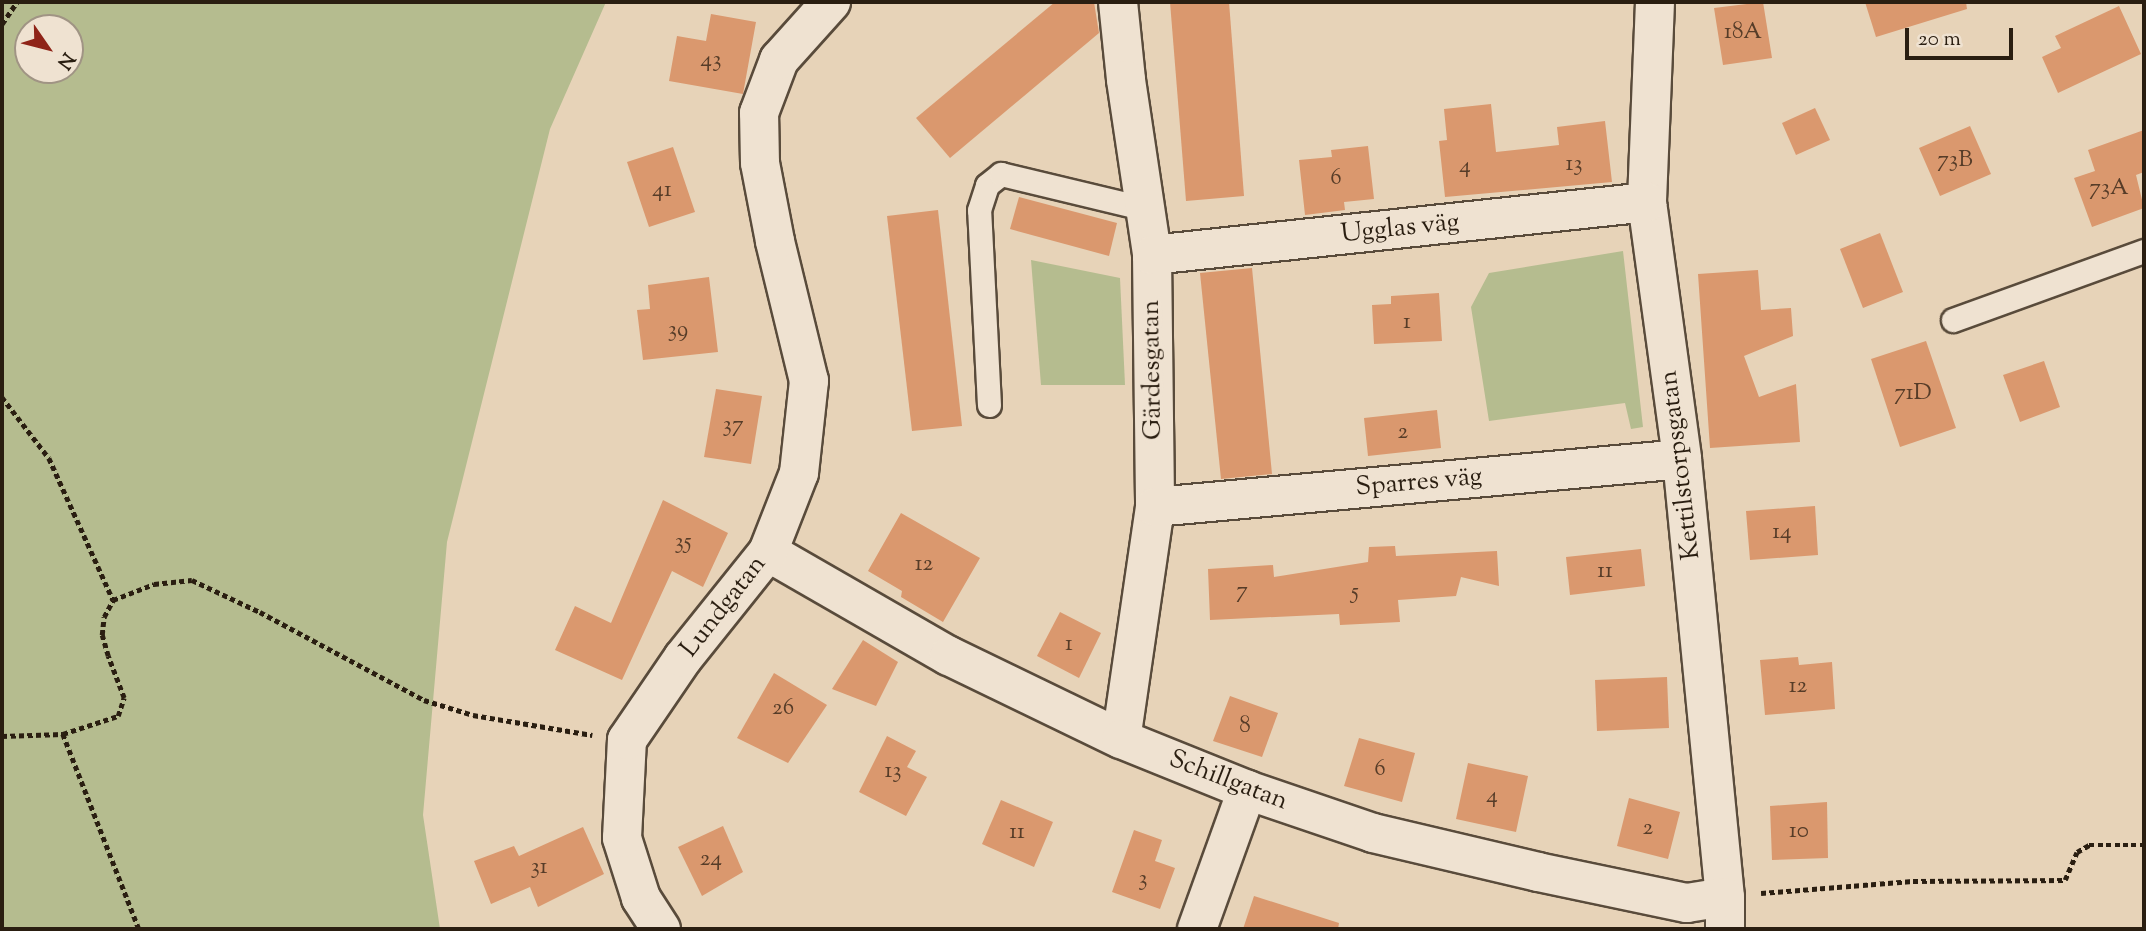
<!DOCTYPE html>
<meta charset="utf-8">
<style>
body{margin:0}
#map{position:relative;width:2146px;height:931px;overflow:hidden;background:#e7d3b8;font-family:"Sorts Mill Goudy",serif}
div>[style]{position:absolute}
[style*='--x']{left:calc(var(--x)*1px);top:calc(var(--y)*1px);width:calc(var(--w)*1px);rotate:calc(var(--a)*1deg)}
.green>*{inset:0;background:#b5bc8f}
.building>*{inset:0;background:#da986e}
.path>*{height:4.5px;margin-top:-2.25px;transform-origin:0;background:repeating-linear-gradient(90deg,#2a1e11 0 5px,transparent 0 8.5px)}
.roads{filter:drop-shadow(2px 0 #594b3b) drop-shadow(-2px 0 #594b3b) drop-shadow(0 2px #594b3b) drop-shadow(0 -2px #594b3b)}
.lane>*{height:23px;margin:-11.5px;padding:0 11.5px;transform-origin:11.5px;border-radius:11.5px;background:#efe2d1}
.street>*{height:38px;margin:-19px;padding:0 19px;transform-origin:19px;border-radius:19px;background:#efe2d1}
span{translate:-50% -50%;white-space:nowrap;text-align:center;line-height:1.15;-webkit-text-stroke:7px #efe2d1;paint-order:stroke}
.number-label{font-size:23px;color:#563c28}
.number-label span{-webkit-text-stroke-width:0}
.street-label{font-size:26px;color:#2a1e11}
.frame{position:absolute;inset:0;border:4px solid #2a1e11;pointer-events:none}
.north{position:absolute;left:14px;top:14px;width:70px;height:70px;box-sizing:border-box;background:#efe2d1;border:2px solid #a09484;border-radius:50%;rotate:125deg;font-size:19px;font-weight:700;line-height:28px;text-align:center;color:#2a1e11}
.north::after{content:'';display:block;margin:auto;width:24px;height:32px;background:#8f2418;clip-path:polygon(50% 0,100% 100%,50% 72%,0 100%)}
.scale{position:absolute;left:1905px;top:28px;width:108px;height:32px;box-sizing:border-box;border:4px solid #2a1e11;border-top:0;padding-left:9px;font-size:21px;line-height:24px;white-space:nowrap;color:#2a1e11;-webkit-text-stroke:5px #efe2d1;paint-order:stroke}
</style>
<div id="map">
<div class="green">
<i style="clip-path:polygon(evenodd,2px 2px,606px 2px,550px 129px,447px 542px,423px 815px,440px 929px,2px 929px,2px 2px,28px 28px,70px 28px,70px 70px,28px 70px,28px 28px)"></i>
<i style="clip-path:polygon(1623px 251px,1643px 427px,1631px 429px,1625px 403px,1489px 421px,1471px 307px,1489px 273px)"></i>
<i style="clip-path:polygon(1031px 260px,1120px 278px,1125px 385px,1041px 385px)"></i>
</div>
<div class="building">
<i style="clip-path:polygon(1055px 2px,1094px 2px,1099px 33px,950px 158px,916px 118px)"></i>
<i style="clip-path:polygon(1170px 2px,1229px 2px,1244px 196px,1186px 201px)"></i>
<i style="clip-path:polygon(1763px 2px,1772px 58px,1723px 65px,1714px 8px)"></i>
<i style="clip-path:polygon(1865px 2px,1966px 2px,1967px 9px,1876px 37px)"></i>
<i style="clip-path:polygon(2119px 6px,2141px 54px,2058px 93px,2042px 57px,2061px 48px,2055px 36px)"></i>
<i style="clip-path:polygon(711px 14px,756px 22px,743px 94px,669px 81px,677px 36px,706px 41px)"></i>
<i style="clip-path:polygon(1491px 104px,1496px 152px,1559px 145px,1557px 127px,1605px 121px,1612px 182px,1445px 197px,1439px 141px,1447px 140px,1444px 109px)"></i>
<i style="clip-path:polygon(1815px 108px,1830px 140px,1796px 155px,1782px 123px)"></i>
<i style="clip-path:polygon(1970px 126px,1991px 174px,1940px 196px,1919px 148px)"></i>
<i style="clip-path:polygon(2144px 130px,2144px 172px,2136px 175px,2144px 208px,2092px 227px,2074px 178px,2095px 171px,2088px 150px)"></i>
<i style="clip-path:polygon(1368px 146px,1374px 199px,1344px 202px,1345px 210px,1305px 215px,1299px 160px,1332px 157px,1331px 150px)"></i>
<i style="clip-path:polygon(673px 147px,695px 212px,649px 227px,627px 162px)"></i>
<i style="clip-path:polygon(1019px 197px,1117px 223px,1109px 256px,1010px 229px)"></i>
<i style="clip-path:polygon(938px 210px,962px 426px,912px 431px,887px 216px)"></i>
<i style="clip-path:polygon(1880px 233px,1903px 292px,1863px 308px,1840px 249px)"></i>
<i style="clip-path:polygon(1252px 268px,1272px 474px,1221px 479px,1200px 273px)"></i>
<i style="clip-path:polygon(1758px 270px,1761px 310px,1791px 308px,1793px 336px,1744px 356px,1759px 397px,1796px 384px,1800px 442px,1710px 448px,1698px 274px)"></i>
<i style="clip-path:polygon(709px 277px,718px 352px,643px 360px,637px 310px,650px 309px,648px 285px)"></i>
<i style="clip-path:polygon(1439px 293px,1442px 341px,1374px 344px,1372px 305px,1391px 304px,1391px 296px)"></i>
<i style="clip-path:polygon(1926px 341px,1956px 428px,1900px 447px,1871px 359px)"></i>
<i style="clip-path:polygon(2044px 361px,2060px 407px,2020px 422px,2003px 375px)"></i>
<i style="clip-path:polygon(716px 389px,762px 396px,751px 464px,704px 457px)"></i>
<i style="clip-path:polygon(1437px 410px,1441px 448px,1368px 456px,1364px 418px)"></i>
<i style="clip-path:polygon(663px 500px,728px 533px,703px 587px,672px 571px,622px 680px,555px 650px,575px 606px,611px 623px)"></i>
<i style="clip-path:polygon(1815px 506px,1818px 555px,1750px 560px,1746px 511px)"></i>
<i style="clip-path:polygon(901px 513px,980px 558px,943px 622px,901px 597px,902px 591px,868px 571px)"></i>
<i style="clip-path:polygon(1395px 546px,1396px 556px,1497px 551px,1499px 586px,1461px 577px,1456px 596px,1398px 600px,1400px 622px,1340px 625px,1339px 614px,1210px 620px,1208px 569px,1273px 565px,1274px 577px,1368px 562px,1369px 547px)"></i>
<i style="clip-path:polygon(1641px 549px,1645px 586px,1570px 595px,1566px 557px)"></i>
<i style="clip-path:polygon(1060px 612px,1101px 633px,1079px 678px,1037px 656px)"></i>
<i style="clip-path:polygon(863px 640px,898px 662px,876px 706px,832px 689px)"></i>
<i style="clip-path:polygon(1798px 657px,1799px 665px,1832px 662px,1835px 709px,1765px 715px,1760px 660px)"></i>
<i style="clip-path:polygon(774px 673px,827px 705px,788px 763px,737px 738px)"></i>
<i style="clip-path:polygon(1667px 677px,1669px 728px,1597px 731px,1595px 680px)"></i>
<i style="clip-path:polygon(1230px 696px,1278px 713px,1262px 757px,1213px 741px)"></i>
<i style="clip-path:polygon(887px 736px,916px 751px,907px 767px,927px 777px,906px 816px,859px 792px)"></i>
<i style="clip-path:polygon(1359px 738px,1415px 753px,1402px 802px,1344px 786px)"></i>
<i style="clip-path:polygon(1468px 763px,1528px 776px,1516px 832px,1456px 819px)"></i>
<i style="clip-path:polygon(1629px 798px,1680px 812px,1668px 859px,1617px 846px)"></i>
<i style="clip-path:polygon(1001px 800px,1053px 822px,1034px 867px,982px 844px)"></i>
<i style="clip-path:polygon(1827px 802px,1828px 858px,1772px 860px,1770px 806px)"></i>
<i style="clip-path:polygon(723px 826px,743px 872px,702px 896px,678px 847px)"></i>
<i style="clip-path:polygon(583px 827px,604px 874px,538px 907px,530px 887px,491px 904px,474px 861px,514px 846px,519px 856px)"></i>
<i style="clip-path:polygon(1134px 830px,1162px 840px,1155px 861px,1175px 868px,1160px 909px,1112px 892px)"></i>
<i style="clip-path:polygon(1254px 896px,1339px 923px,1338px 929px,1243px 929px)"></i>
</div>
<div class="path">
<i style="--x:2;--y:24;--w:27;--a:-56"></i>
<i style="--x:2;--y:397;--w:77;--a:52.4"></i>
<i style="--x:49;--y:458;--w:156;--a:65.7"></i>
<i style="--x:63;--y:734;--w:209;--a:68.7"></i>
<i style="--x:2;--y:736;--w:61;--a:-1.9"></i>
<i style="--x:63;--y:734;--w:58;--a:-18.1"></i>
<i style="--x:118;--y:716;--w:19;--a:-72"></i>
<i style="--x:124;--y:698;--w:45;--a:-110.9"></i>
<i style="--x:108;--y:656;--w:22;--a:-106"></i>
<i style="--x:102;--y:635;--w:18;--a:-84"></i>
<i style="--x:104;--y:617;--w:19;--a:-62"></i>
<i style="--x:113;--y:600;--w:44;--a:-21.3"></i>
<i style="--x:154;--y:584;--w:38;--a:-6"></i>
<i style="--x:192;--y:580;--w:75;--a:25.2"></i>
<i style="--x:260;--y:612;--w:186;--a:28.2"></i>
<i style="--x:424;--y:700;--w:51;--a:17"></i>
<i style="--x:473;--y:715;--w:121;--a:9.5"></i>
<i style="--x:1761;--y:893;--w:152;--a:-4.5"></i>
<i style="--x:1913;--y:881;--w:152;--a:-0.4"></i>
<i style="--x:2065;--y:880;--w:30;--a:-67"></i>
<i style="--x:2077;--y:852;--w:14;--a:-30"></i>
<i style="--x:2089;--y:845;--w:55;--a:0"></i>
</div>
<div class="roads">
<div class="lane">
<i style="--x:1953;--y:320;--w:203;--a:-19.9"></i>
<i style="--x:989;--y:405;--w:195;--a:-92.9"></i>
<i style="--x:979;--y:210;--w:26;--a:-72"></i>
<i style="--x:987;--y:185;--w:18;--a:-38"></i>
<i style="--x:1001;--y:174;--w:150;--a:13.5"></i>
</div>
<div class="street">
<i style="--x:1118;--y:2;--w:78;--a:84.1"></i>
<i style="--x:1126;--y:80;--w:177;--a:81.5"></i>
<i style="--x:1152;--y:255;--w:252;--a:89.3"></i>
<i style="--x:1155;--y:507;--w:234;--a:98.3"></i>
<i style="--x:1655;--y:2;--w:200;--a:92.3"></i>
<i style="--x:1647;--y:202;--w:259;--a:82.2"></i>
<i style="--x:1682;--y:459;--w:440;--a:84.4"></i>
<i style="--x:1725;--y:897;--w:32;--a:90"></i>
<i style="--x:1152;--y:255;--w:498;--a:-6.1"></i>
<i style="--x:1155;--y:507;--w:529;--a:-5.2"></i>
<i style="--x:768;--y:552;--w:209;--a:29.9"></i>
<i style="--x:949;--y:656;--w:191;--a:25.8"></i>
<i style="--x:1121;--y:739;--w:136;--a:22"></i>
<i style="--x:1247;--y:790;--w:133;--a:18.8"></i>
<i style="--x:1373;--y:833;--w:170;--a:13.3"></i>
<i style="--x:1538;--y:872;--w:152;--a:11.8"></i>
<i style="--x:1687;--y:903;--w:38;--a:-9"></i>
<i style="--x:661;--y:929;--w:37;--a:-123"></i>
<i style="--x:641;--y:898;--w:63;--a:-107.6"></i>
<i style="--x:622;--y:838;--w:98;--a:-87.1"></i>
<i style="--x:627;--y:740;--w:99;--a:-55.7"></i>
<i style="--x:683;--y:658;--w:136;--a:-51.3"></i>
<i style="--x:768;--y:552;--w:85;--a:-68.6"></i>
<i style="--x:799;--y:473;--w:93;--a:-83.8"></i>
<i style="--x:809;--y:381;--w:144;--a:-103.7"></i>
<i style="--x:775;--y:241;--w:79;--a:-100.9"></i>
<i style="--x:760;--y:163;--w:50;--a:-91.1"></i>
<i style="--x:759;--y:113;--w:57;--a:-69.3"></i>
<i style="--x:779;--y:60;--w:78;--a:-48.1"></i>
<i style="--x:1197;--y:929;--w:148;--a:-70.2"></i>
</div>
</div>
<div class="number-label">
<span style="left:1743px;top:33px">18A</span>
<span style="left:711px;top:61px">43</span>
<span style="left:1955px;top:161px">73B</span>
<span style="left:1574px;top:165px">13</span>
<span style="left:1465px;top:167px">4</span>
<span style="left:1336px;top:179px">6</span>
<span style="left:2109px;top:189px">73A</span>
<span style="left:662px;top:191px">41</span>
<span style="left:1407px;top:323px">1</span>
<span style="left:678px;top:331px">39</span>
<span style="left:1913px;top:394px">71D</span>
<span style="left:733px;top:426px">37</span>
<span style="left:1403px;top:433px">2</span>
<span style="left:1782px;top:533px">14</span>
<span style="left:683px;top:543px">35</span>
<span style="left:924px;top:565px">12</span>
<span style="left:1605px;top:572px">11</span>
<span style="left:1242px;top:592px">7</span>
<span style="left:1355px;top:593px">5</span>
<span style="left:1069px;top:645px">1</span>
<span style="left:1798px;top:687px">12</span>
<span style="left:783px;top:709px">26</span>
<span style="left:1245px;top:727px">8</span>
<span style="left:1380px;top:770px">6</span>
<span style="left:893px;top:772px">13</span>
<span style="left:1492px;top:797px">4</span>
<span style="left:1648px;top:829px">2</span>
<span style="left:1799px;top:832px">10</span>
<span style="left:1017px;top:833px">11</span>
<span style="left:711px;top:860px">24</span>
<span style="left:539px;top:868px">31</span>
<span style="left:1143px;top:880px">3</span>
</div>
<div class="street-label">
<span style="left:1400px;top:229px;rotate:-6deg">Ugglas väg</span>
<span style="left:1153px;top:370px;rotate:-91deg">Gärdesgatan</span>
<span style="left:1681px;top:465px;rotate:-97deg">Kettilstorpsgatan</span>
<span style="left:1419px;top:483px;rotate:-5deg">Sparres väg</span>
<span style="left:724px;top:607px;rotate:-52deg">Lundgatan</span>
<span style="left:1228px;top:781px;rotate:21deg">Schillgatan</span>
</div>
<div class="frame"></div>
<div class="north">N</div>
<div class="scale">20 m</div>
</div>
